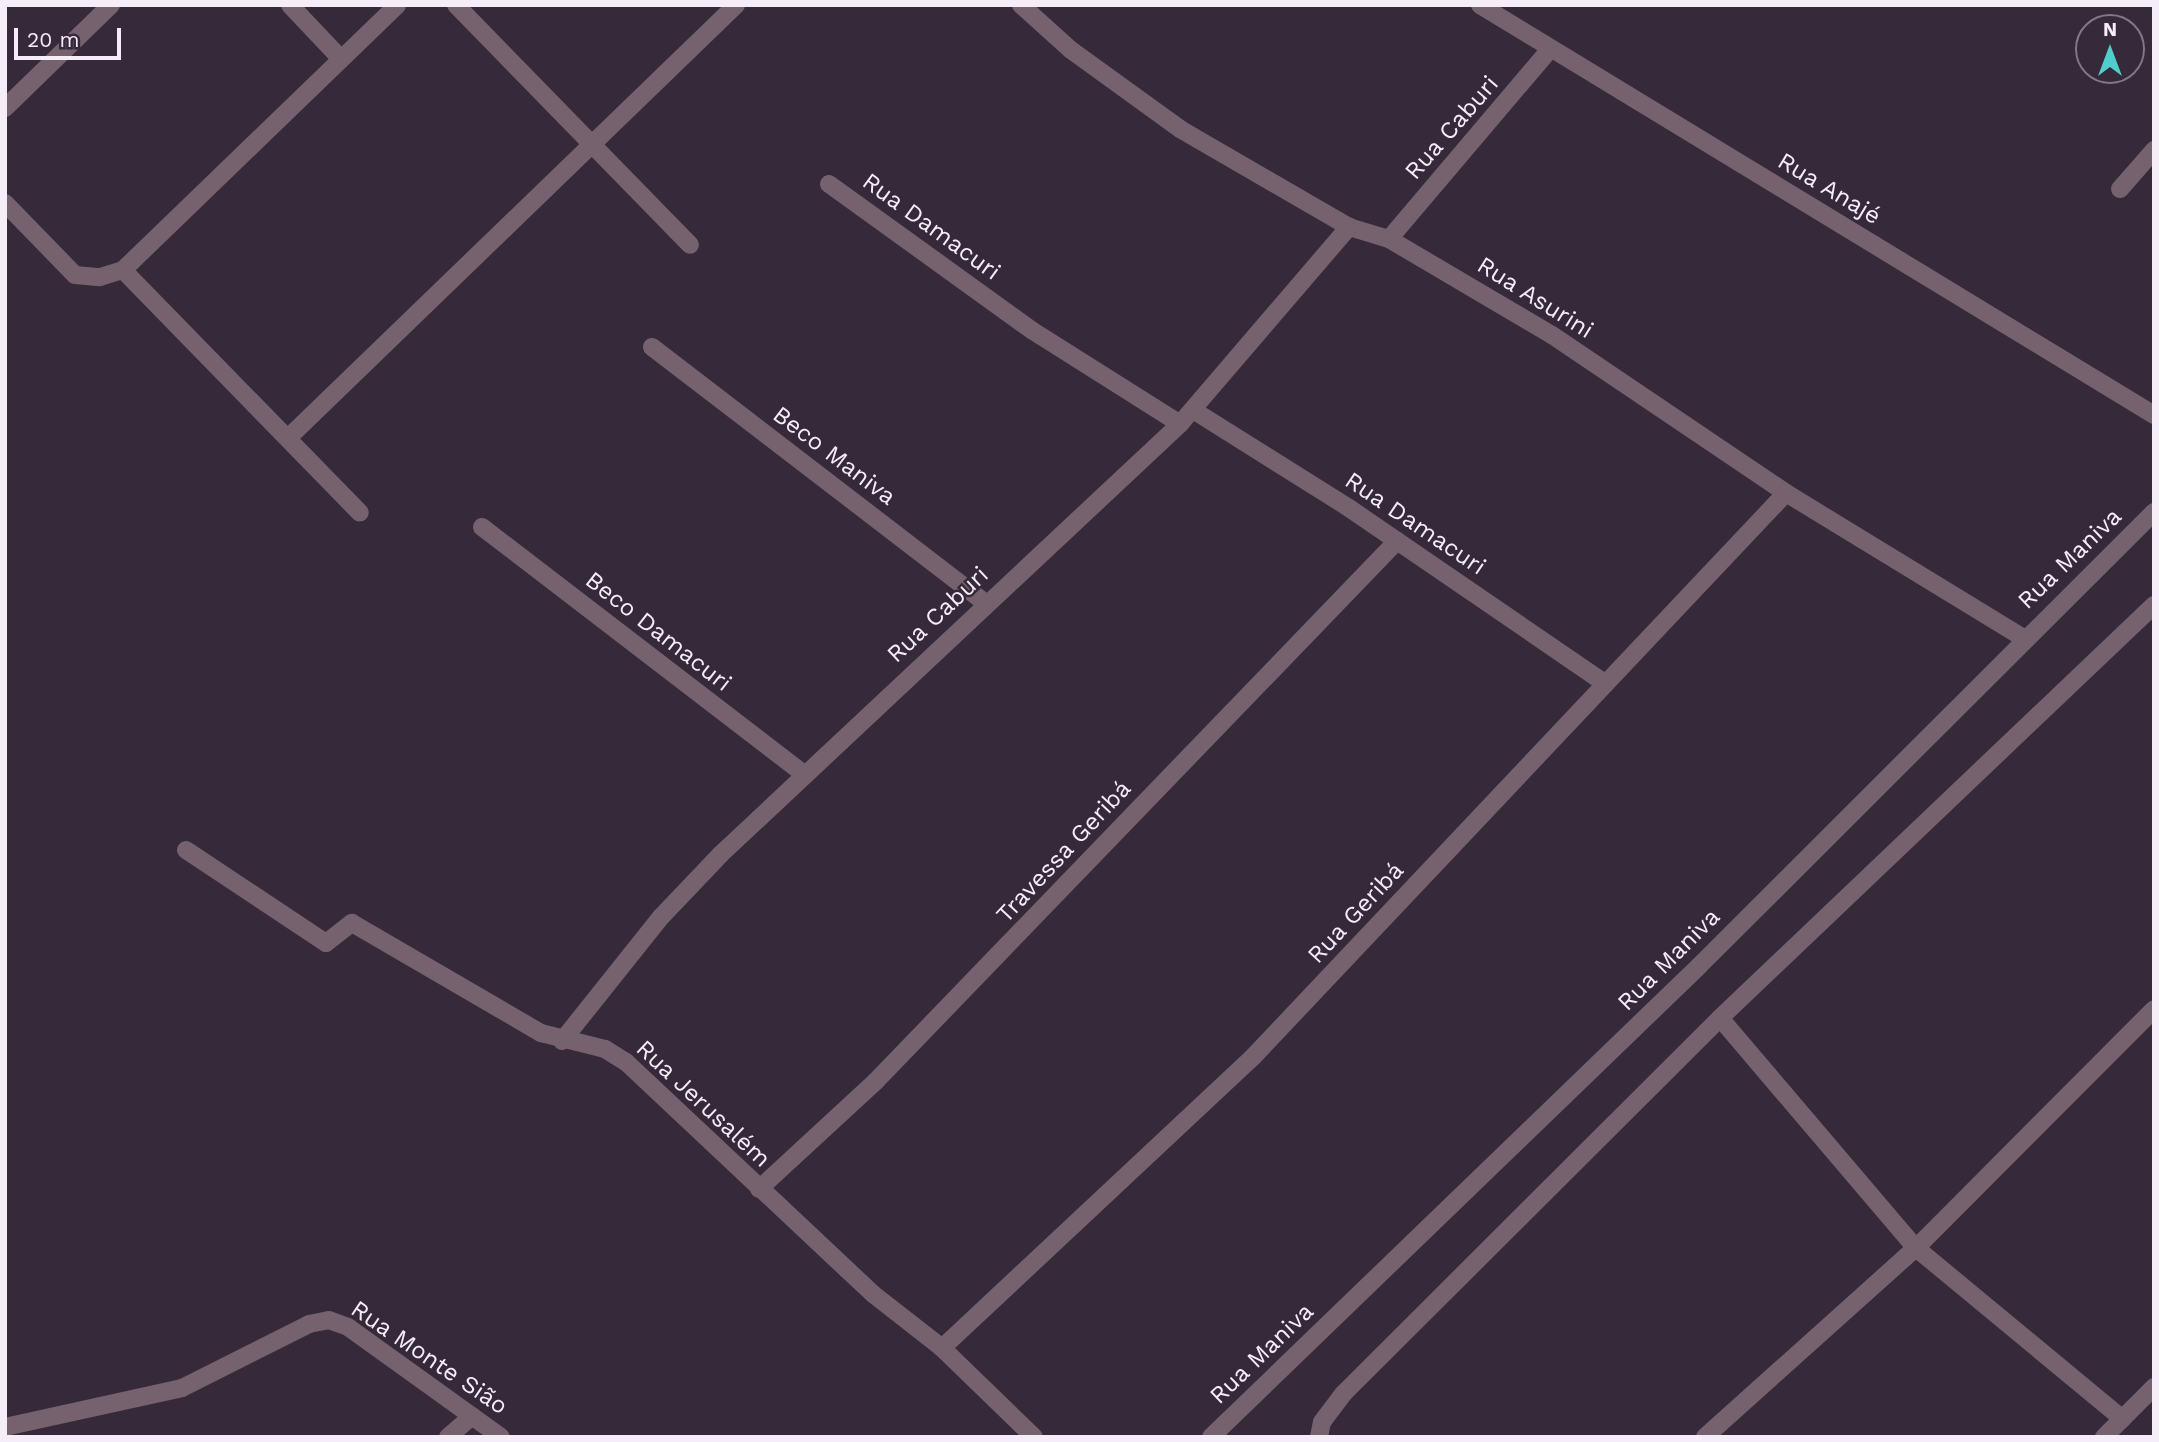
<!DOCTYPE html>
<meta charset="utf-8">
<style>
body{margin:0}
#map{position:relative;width:2159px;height:1442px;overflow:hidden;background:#35293a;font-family:"Work Sans",sans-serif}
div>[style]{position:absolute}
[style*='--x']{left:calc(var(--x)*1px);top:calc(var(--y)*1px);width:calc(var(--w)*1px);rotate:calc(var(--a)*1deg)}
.minor>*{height:18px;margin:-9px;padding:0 9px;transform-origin:9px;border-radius:9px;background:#75626e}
span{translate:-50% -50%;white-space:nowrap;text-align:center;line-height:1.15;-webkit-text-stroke:5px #35293a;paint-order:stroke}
.street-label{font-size:24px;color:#f5edf8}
.frame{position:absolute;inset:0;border:7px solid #f5edf8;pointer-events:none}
.north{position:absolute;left:2075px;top:14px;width:70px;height:70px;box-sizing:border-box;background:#35293a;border:2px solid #827786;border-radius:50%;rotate:0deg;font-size:19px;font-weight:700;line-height:28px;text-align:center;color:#f5edf8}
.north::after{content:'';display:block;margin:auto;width:24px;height:32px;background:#52cdcd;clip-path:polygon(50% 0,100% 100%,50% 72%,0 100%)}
.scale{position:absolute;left:14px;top:28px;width:107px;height:32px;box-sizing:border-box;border:4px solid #f5edf8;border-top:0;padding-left:9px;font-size:21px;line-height:24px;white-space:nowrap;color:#f5edf8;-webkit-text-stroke:5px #35293a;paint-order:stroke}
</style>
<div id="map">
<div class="minor">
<i style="--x:290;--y:5;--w:74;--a:46.6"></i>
<i style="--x:456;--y:5;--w:335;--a:45.7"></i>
<i style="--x:1021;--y:5;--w:67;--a:42"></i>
<i style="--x:1071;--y:50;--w:135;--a:35.9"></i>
<i style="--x:1180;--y:129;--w:195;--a:30.1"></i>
<i style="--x:1349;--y:227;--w:42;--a:16.7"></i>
<i style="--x:1389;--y:239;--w:189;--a:30.5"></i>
<i style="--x:1552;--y:335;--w:282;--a:34"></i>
<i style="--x:1786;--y:493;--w:279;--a:31.4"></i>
<i style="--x:1480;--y:5;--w:789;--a:31.31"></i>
<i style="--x:5;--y:108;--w:148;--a:-44.2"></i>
<i style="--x:829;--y:184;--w:251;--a:35.8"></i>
<i style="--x:1033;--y:331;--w:174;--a:32.3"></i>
<i style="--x:2120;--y:189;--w:52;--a:-48.9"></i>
<i style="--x:5;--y:203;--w:100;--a:45.8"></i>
<i style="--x:75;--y:275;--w:25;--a:5"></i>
<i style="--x:100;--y:277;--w:24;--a:-17"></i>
<i style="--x:123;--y:270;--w:339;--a:45.7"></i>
<i style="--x:1389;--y:239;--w:249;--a:-49.7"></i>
<i style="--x:123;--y:270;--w:381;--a:-44"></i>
<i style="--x:652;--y:347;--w:421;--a:37.5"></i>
<i style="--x:1193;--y:410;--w:184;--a:32.1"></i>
<i style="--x:1349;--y:508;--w:311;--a:34.4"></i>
<i style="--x:288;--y:438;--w:623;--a:-44.02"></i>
<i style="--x:482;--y:527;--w:407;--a:37.5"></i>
<i style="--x:186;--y:850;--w:168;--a:33.6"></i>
<i style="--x:326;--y:943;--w:33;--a:-38"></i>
<i style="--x:352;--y:923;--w:219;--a:30.2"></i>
<i style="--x:541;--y:1033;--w:66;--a:14"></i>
<i style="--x:605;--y:1049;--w:25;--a:32"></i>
<i style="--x:626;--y:1062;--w:339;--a:43.2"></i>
<i style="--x:873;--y:1294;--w:88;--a:38"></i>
<i style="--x:942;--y:1348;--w:128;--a:44.1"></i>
<i style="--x:1720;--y:1018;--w:302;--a:49.6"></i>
<i style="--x:1916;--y:1248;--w:268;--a:39.6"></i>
<i style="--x:562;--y:1041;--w:159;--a:-51.4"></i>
<i style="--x:661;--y:917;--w:87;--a:-46.4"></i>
<i style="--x:721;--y:854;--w:629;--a:-43.13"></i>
<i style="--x:1180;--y:424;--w:260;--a:-49.4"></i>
<i style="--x:759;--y:1189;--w:158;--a:-42.7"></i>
<i style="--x:875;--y:1082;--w:752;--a:-46.02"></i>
<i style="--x:942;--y:1348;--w:424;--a:-43.1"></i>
<i style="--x:1252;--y:1058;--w:777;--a:-46.62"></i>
<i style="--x:5;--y:1427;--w:181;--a:-12.4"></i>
<i style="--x:182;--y:1388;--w:142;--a:-26.7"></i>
<i style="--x:309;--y:1324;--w:20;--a:-11"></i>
<i style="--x:329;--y:1320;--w:20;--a:20"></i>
<i style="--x:348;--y:1327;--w:188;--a:35.7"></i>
<i style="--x:448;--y:1437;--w:32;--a:-41"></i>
<i style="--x:1211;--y:1437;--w:678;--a:-43.98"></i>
<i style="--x:1699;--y:966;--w:643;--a:-44.94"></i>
<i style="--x:1319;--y:1437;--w:15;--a:-79"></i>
<i style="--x:1322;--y:1422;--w:36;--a:-53"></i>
<i style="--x:1344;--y:1393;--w:531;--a:-44.92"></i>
<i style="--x:1720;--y:1018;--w:599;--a:-43.58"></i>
<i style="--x:1705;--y:1437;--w:283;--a:-41.9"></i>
<i style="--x:1916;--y:1248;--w:337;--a:-45.1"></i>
<i style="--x:2104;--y:1437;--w:71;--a:-45"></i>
</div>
<div class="street-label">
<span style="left:1452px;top:128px;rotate:-49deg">Rua Caburi</span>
<span style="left:1829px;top:189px;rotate:31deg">Rua Anajé</span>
<span style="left:931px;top:227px;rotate:36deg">Rua Damacuri</span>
<span style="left:1535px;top:298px;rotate:32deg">Rua Asurini</span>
<span style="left:834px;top:456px;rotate:37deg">Beco Maniva</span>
<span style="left:1415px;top:524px;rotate:34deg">Rua Damacuri</span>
<span style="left:2070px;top:559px;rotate:-44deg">Rua Maniva</span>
<span style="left:938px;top:615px;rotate:-43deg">Rua Caburi</span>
<span style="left:658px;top:632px;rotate:38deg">Beco Damacuri</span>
<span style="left:1064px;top:852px;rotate:-47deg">Travessa Geribá</span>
<span style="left:1356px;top:913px;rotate:-47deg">Rua Geribá</span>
<span style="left:1669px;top:960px;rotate:-45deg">Rua Maniva</span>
<span style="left:703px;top:1104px;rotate:43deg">Rua Jerusalém</span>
<span style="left:1262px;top:1354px;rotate:-44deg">Rua Maniva</span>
<span style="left:429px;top:1358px;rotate:34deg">Rua Monte Sião</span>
</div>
<div class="frame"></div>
<div class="north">N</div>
<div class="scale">20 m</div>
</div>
